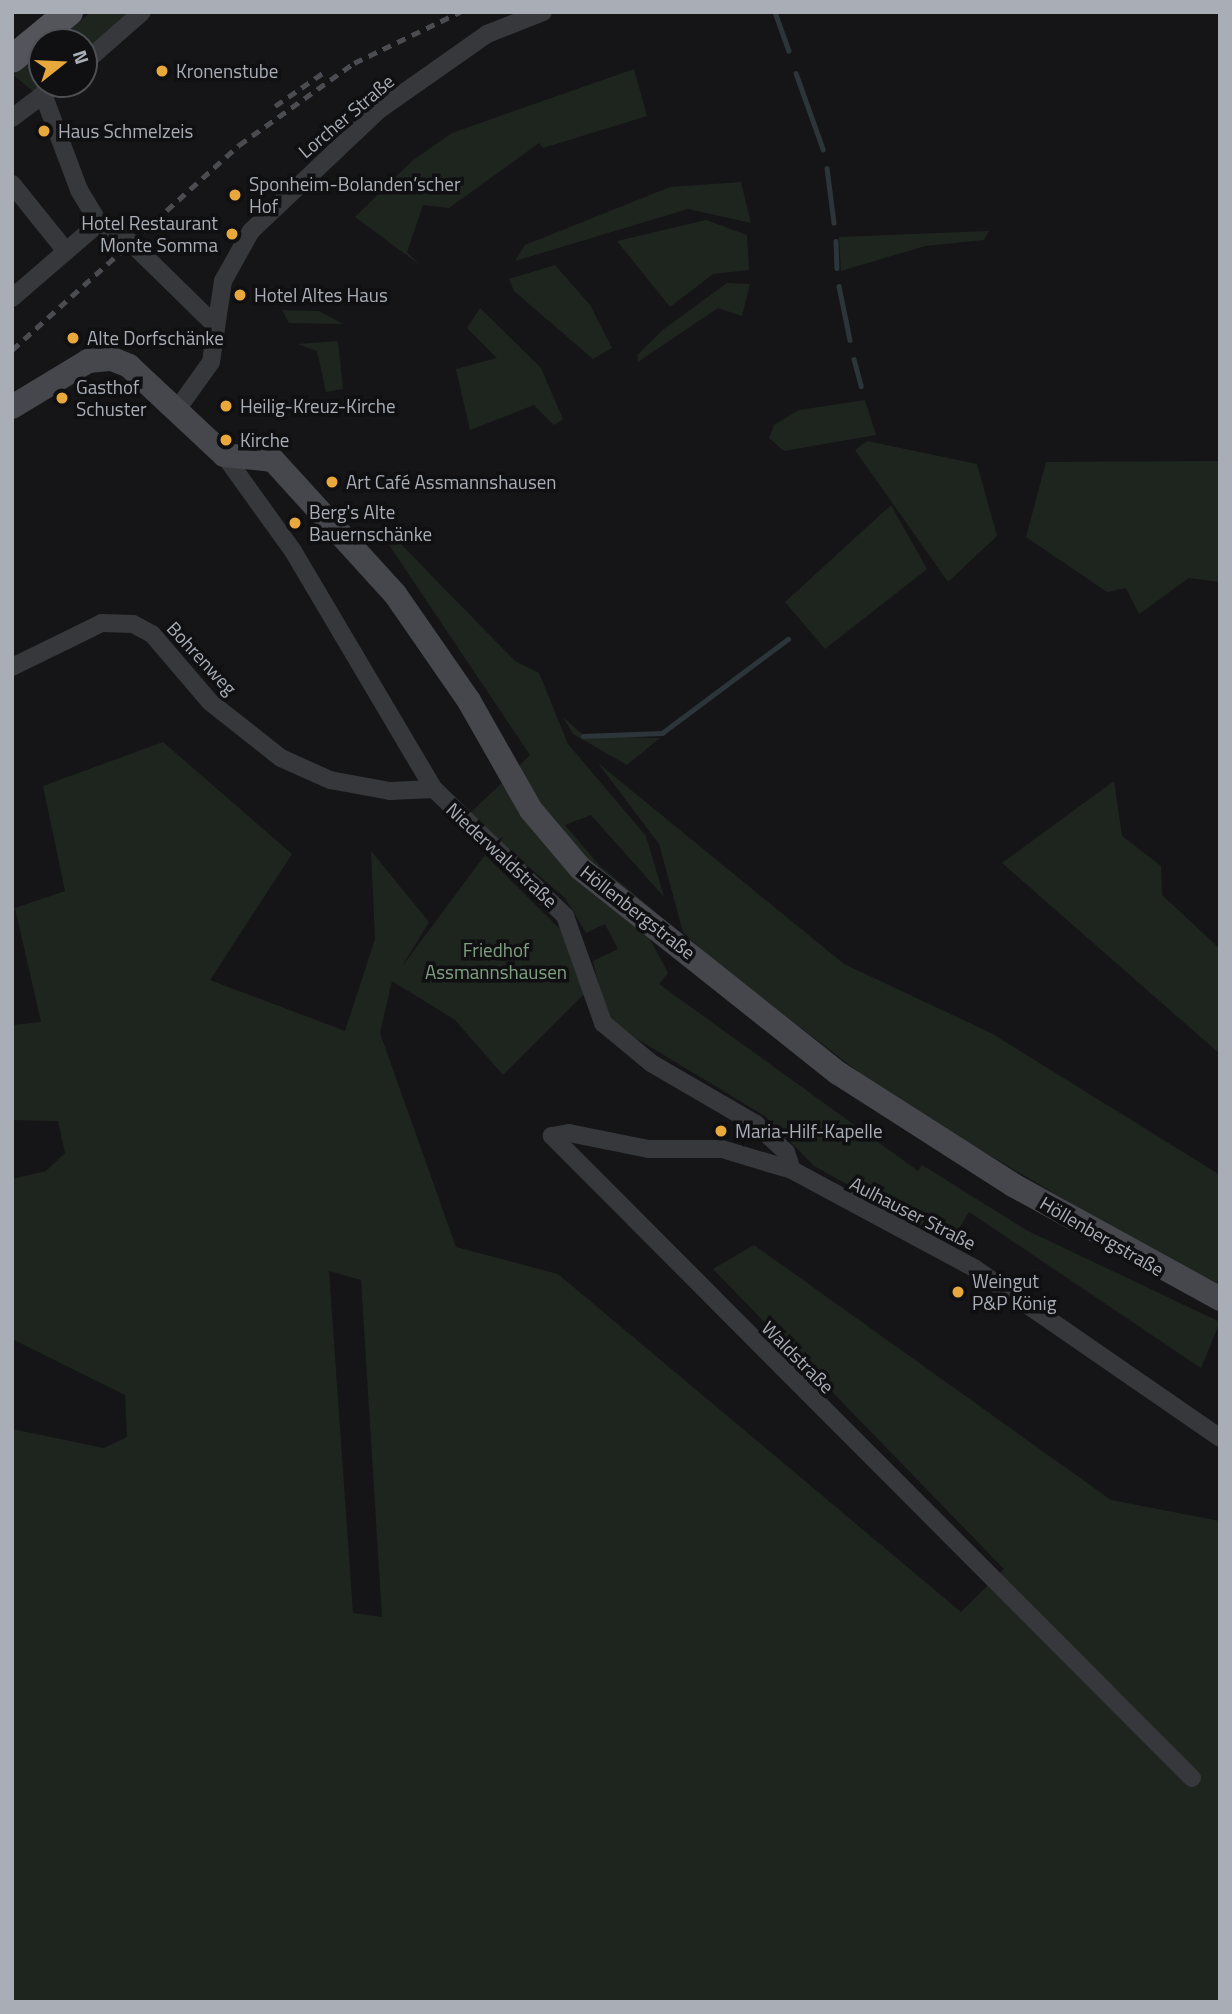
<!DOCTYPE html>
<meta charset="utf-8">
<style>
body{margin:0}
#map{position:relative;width:1232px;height:2014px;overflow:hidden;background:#151517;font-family:"Titillium Web",sans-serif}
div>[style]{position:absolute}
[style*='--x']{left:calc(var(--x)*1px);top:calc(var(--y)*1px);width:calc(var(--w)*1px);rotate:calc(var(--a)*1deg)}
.green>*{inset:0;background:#1e251e}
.stream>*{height:4.5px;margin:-2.25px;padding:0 2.25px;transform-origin:2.25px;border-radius:2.25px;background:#2c353a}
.minor>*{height:18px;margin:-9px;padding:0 9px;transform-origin:9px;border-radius:9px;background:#37383c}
.secondary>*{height:24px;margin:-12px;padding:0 12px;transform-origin:12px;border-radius:12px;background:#45474c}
.primary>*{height:28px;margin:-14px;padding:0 14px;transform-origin:14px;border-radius:14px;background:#53555b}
.rail>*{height:4.5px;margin-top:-2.25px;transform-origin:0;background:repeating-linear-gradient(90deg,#4a4c51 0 9px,transparent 0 16px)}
.dots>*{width:19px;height:19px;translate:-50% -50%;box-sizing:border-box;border:4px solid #101012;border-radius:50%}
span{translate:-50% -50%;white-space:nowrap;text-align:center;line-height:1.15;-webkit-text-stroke:7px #101012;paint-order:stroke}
.poi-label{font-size:19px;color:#a8adb6}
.left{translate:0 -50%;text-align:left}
.right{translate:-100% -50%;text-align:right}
.street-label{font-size:19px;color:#a8adb6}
.park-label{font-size:19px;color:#80a181}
.frame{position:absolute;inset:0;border:14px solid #a8adb6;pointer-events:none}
.north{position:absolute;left:28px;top:28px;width:70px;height:70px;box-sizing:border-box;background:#101012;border:2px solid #4d4f54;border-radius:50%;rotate:72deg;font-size:19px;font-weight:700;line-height:28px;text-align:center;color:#a8adb6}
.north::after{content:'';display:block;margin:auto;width:24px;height:32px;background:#e9a83c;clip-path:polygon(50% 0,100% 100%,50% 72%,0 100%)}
</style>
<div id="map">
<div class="green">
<i style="clip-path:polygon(91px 12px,131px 12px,84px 55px,84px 42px,54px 42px)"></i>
<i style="clip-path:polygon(42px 52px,47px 84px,35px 93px,13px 75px)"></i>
<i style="clip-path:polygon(634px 69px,647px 116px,543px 148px,539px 143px,449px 208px,423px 205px,407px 252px,420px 265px,355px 217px,412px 161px,452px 133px)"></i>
<i style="clip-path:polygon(741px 182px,751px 223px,688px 209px,515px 261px,525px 245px,670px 187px)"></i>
<i style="clip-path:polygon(706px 220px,747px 235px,749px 270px,713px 274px,670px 307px,617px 241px)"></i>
<i style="clip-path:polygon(989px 231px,984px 240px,925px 246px,841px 271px,839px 237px)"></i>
<i style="clip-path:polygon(555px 265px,590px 305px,612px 348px,593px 359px,514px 291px,509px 279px)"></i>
<i style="clip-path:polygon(727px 283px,750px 284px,742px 316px,718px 308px,638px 362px,637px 355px,664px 329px)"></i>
<i style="clip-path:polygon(480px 308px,541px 368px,563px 419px,554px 425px,534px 405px,470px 430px,456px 369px,497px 358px,467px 328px)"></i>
<i style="clip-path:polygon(282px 310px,319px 311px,343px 324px,289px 323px)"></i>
<i style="clip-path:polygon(338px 341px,343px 389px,326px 392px,317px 351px,297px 344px)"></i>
<i style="clip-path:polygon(865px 400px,876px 435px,784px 451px,769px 438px,774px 425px,799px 410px)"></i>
<i style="clip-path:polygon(867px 441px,977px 464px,997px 536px,948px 582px,855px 450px)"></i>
<i style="clip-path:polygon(1220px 461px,1220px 582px,1189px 578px,1139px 614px,1126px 588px,1107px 592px,1026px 537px,1046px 462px)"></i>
<i style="clip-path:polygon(891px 505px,927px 569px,825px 649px,785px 602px)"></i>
<i style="clip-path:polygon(392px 535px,515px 661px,539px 673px,568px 744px,646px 836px,664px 897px,591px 815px,565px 825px,599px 865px,657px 913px,593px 870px,543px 812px,516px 769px,530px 755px,387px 542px)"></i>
<i style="clip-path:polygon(563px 717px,584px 736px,660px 738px,627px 765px,573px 734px)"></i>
<i style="clip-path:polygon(evenodd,163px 742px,292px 854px,210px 980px,345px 1031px,375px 939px,371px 851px,429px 922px,401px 968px,485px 855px,565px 934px,584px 994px,503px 1075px,455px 1020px,392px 981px,380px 1033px,456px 1247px,558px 1274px,961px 1612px,1004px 1569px,713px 1269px,754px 1245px,1111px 1500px,1220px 1521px,1220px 2002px,12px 2002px,12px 1429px,104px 1448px,127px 1437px,125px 1395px,12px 1339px,12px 1179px,46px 1171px,65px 1153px,58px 1121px,12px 1120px,12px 1025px,41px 1022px,15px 908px,65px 891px,43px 786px,163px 742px,329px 1271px,361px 1280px,382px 1617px,353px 1613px,329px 1271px)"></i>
<i style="clip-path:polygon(598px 763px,844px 964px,991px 1033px,1220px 1175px,1220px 1291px,891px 1097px,715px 962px,683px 932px,659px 844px)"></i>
<i style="clip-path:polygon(506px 779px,645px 930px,668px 973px,659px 984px,918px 1171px,922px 1165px,1026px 1230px,1220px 1322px,1201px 1368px,969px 1212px,951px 1242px,814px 1166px,765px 1116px,614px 1025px,604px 1011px,593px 961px,618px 949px,605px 924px,586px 933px,565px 898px,468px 815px)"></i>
<i style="clip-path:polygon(1114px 781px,1122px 836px,1161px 866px,1162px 895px,1220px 949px,1220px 1054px,1002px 863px)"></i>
</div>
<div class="stream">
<i style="--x:775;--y:12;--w:41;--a:70.3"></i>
<i style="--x:796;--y:73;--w:81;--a:70.4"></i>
<i style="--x:827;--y:168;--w:55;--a:82.7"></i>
<i style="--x:836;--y:241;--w:27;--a:88"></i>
<i style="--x:839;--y:286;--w:55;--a:78.5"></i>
<i style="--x:854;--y:359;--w:28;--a:75"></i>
<i style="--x:583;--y:736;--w:79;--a:-2.2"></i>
<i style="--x:662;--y:733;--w:157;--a:-36.7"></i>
</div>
<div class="minor">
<i style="--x:84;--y:63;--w:77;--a:-41.3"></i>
<i style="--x:43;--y:94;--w:103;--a:69.4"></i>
<i style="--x:79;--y:190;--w:39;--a:59"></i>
<i style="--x:99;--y:223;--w:25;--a:26"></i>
<i style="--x:122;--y:234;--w:132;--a:44.4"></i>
<i style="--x:12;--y:118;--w:56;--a:-37.1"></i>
<i style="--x:12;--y:184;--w:85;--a:51.2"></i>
<i style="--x:12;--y:298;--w:115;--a:-40.8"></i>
<i style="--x:176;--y:411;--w:60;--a:-54.5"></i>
<i style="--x:211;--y:362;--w:82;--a:-81.6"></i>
<i style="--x:223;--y:281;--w:57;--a:-60.8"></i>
<i style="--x:251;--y:231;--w:176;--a:-43.4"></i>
<i style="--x:379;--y:110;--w:132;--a:-35.1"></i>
<i style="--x:487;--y:34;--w:60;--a:-21.4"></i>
<i style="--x:224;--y:455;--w:118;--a:54.3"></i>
<i style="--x:293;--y:551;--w:277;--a:59.4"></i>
<i style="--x:434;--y:789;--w:182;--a:44.1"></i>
<i style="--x:565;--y:916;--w:114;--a:70.4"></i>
<i style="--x:603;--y:1023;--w:62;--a:39.8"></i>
<i style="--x:651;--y:1063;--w:121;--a:30.2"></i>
<i style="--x:756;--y:1124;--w:41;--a:43"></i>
<i style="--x:786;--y:1152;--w:19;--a:72"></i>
<i style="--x:12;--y:667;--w:100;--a:-26.1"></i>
<i style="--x:102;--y:623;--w:31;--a:2"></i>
<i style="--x:133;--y:624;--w:21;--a:28"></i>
<i style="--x:152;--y:634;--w:89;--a:49.5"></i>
<i style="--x:210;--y:702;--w:90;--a:38.3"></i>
<i style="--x:281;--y:758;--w:54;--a:24.2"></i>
<i style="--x:330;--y:780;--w:61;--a:10.4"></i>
<i style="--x:390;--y:791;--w:44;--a:-2.6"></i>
<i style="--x:1192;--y:1778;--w:907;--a:-134.91"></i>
<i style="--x:552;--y:1136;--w:17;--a:-10"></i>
<i style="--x:569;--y:1133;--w:81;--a:11.4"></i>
<i style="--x:648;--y:1149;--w:74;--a:0"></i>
<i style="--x:722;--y:1149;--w:73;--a:16.7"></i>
<i style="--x:792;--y:1170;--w:207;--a:28.3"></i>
<i style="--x:974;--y:1268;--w:299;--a:34.6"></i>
</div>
<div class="secondary">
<i style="--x:12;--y:407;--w:89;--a:-31.2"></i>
<i style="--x:88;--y:361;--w:24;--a:-5"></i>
<i style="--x:112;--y:359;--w:18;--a:22"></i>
<i style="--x:129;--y:366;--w:130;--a:43.1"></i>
<i style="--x:224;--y:455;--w:49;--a:5.8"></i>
<i style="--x:273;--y:460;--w:181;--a:47.7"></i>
<i style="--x:395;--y:594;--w:130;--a:55.3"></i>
<i style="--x:469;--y:701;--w:125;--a:60.4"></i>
<i style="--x:531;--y:810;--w:76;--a:49.8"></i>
<i style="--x:580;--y:868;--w:330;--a:38.5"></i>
<i style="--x:838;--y:1073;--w:208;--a:32.6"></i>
<i style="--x:1013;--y:1185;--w:236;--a:28.8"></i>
</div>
<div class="primary">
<i style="--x:12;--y:59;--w:74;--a:-39.5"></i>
</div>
<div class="rail">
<i style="--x:275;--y:106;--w:63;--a:-34.7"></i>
<i style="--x:12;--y:350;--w:306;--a:-42.1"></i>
<i style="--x:239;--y:145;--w:141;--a:-35.5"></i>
<i style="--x:354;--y:63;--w:118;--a:-25.7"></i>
</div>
<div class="dots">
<i style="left:162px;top:71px;background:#e9a83c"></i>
<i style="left:44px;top:131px;background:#e9a83c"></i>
<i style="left:235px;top:195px;background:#e9a83c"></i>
<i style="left:232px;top:234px;background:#e9a83c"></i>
<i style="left:240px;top:295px;background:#e9a83c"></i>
<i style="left:73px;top:338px;background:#e9a83c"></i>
<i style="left:62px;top:398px;background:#e9a83c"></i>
<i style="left:226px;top:406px;background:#e9a83c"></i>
<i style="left:226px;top:440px;background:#e9a83c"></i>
<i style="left:332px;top:482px;background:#e9a83c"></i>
<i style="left:295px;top:523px;background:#e9a83c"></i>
<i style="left:721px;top:1131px;background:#e9a83c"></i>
<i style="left:958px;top:1292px;background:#e9a83c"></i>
</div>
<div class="poi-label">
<span class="left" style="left:176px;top:71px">Kronenstube</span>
<span class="left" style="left:58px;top:131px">Haus Schmelzeis</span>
<span class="left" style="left:249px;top:195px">Sponheim-Bolanden’scher<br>Hof</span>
<span class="right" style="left:218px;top:234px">Hotel Restaurant<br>Monte Somma</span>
<span class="left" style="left:254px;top:295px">Hotel Altes Haus</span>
<span class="left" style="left:87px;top:338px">Alte Dorfschänke</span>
<span class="left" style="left:76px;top:398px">Gasthof<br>Schuster</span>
<span class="left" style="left:240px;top:406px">Heilig-Kreuz-Kirche</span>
<span class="left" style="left:240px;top:440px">Kirche</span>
<span class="left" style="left:346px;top:482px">Art Café Assmannshausen</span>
<span class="left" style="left:309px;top:523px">Berg's Alte<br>Bauernschänke</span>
<span class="left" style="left:735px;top:1131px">Maria-Hilf-Kapelle</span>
<span class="left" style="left:972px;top:1292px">Weingut<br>P&amp;P König</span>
</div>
<div class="street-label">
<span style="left:346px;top:116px;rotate:-40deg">Lorcher Straße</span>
<span style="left:202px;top:658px;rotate:47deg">Bohrenweg</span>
<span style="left:502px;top:855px;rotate:43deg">Niederwaldstraße</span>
<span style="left:638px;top:912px;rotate:38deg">Höllenbergstraße</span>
<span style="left:913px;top:1213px;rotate:27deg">Aulhauser Straße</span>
<span style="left:1102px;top:1236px;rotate:30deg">Höllenbergstraße</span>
<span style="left:798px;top:1357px;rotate:45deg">Waldstraße</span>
</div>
<div class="park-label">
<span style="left:496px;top:961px">Friedhof<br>Assmannshausen</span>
</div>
<div class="frame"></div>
<div class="north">N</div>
</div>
